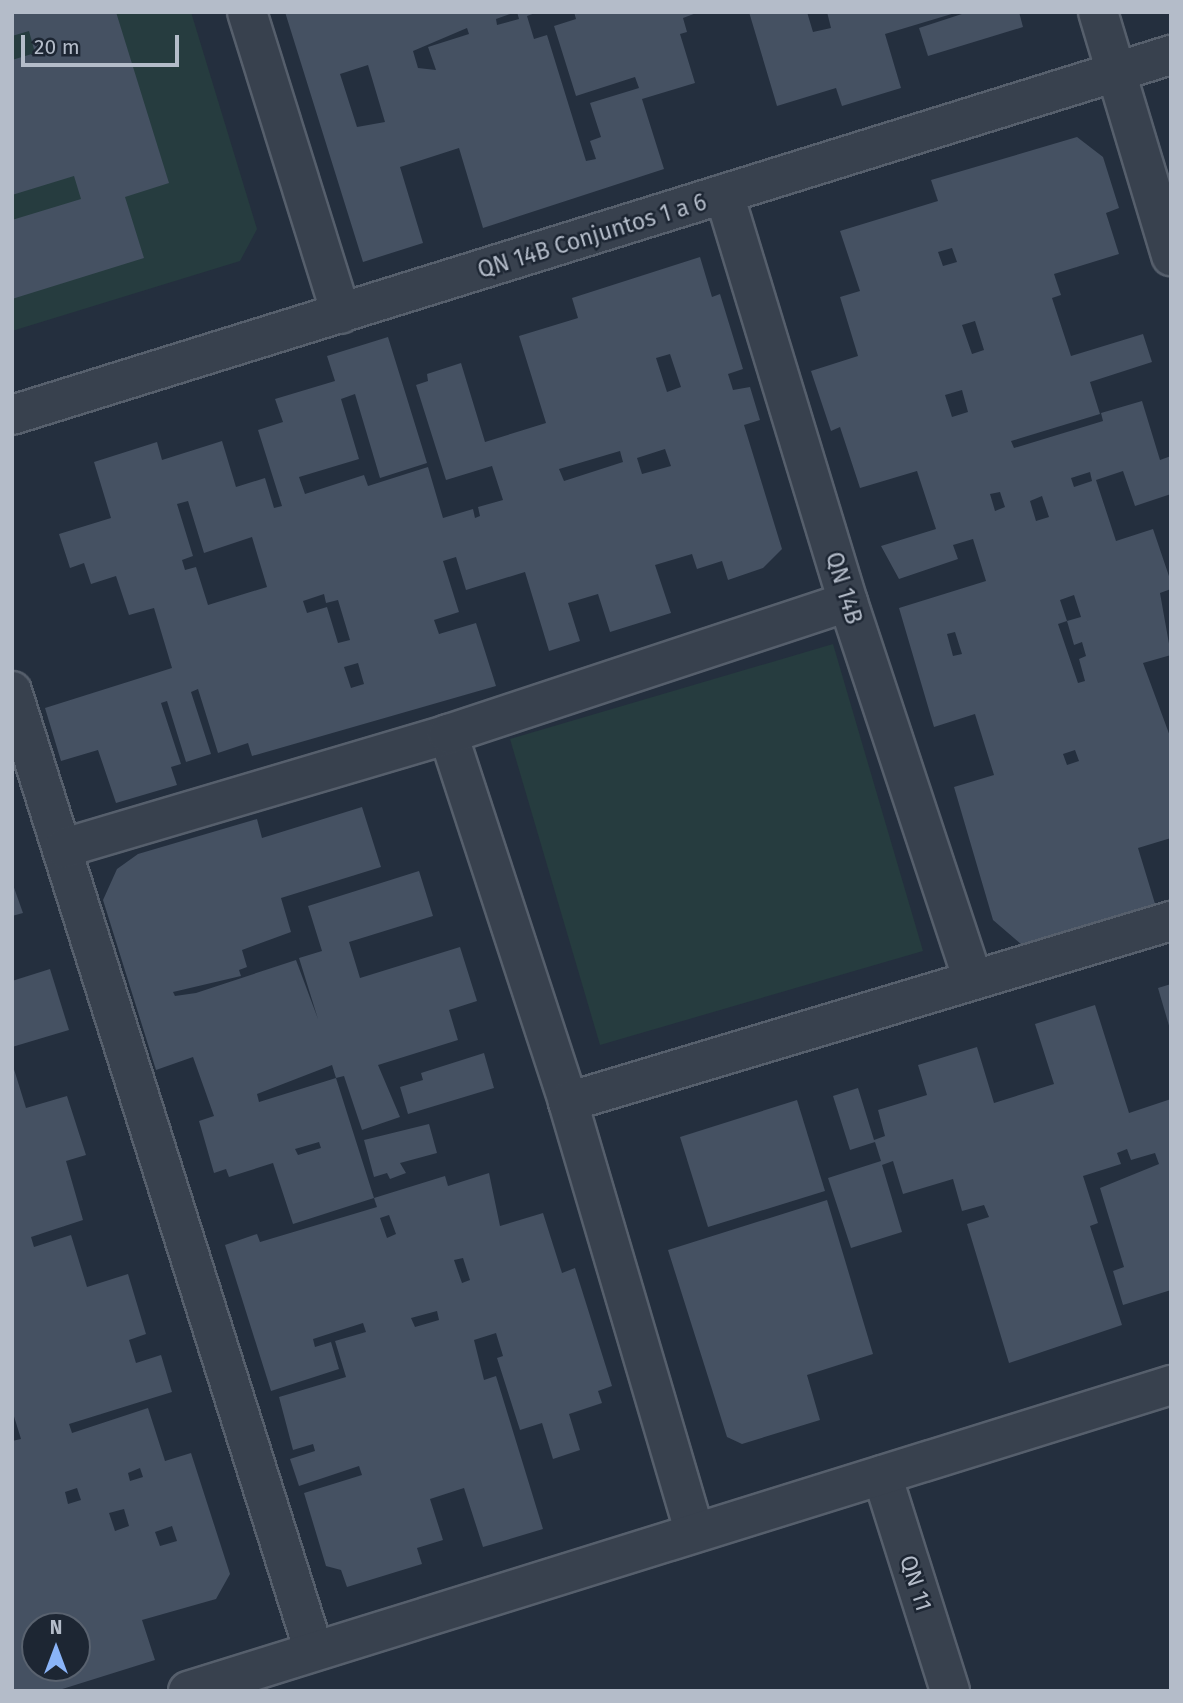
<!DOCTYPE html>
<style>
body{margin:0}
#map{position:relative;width:1183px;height:1703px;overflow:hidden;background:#242f3e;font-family:"Fira Sans",sans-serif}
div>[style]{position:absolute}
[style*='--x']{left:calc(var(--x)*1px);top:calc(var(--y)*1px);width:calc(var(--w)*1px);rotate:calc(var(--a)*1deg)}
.green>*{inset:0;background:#263c3f}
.building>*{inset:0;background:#455162}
.roads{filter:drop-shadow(2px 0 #565f6c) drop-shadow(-2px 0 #565f6c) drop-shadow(0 2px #565f6c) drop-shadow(0 -2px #565f6c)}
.minor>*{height:38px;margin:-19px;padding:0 19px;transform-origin:19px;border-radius:19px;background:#38414e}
span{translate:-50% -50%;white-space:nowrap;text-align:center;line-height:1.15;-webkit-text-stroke:5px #1d2633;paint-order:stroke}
.street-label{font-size:23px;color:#b4bcc9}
.frame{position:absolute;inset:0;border:14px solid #b4bcc9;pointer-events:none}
.north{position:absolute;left:21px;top:1612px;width:70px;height:70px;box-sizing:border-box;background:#1d2633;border:2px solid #59626f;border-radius:50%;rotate:0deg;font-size:19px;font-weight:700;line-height:28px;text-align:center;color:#b4bcc9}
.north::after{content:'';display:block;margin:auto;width:24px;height:32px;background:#8ab4f8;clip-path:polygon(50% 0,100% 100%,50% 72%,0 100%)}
.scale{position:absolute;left:21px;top:35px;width:158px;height:32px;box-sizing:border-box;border:4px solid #b4bcc9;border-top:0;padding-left:9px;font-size:21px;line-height:24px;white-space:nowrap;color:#b4bcc9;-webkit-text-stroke:5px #1d2633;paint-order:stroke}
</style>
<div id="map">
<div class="green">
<i style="clip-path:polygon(12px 12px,191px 12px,257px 229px,240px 261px,12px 331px)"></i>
<i style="clip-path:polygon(833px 644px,923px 951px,600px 1045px,510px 739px)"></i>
</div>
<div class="building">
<i style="clip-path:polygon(12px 12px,116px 12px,169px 183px,125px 197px,144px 258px,12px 299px,12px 220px,81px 199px,74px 176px,12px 195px,12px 60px,35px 53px,29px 31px,12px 36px)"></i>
<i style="clip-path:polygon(evenodd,285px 12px,516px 12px,496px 19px,497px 25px,519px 19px,517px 12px,538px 12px,527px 16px,534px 39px,547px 35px,586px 161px,596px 159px,590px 141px,601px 137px,590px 103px,639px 88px,635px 77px,576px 96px,554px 26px,576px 19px,574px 12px,699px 12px,683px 18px,687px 32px,680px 34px,695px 83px,642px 99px,664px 169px,483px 228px,459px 148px,400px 167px,423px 243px,363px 262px,285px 12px,467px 28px,469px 34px,428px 47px,436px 70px,418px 68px,413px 51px,467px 28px,285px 12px,368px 65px,385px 122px,357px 127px,340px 74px,368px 65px)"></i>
<i style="clip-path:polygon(749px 12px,807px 12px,813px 32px,831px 28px,827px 12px,955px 13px,885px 34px,901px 88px,842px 106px,836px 88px,777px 106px)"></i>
<i style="clip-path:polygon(968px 12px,1019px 12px,1023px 27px,928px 56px,919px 28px)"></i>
<i style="clip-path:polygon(evenodd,1077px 137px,1103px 157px,1119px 208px,1106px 213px,1119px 254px,1054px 274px,1061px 295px,1052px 298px,1071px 356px,1143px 334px,1152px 362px,1090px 382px,1100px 414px,1011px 441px,1014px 448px,1103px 421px,1101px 413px,1142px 401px,1160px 460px,1171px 456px,1171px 494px,1135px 506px,1123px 471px,1096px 480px,1116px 541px,1153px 529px,1171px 582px,1171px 589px,1160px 593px,1171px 655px,1143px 663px,1171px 739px,1171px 838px,1138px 848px,1156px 907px,1022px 945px,993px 920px,954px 787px,994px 775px,975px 714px,934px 727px,899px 608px,986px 581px,973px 539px,953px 545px,958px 559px,899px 579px,881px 546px,936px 529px,917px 471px,860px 488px,840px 427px,831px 431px,811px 371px,858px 356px,840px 297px,860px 291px,840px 231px,938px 201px,931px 180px,1077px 137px,952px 248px,957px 262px,943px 266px,938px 252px,952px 248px,1077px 137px,975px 321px,984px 350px,972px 354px,962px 325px,975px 321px,1077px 137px,962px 390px,968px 412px,952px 417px,945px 395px,962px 390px,1077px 137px,1090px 472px,1092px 481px,1074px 487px,1071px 478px,1090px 472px,1077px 137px,1000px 492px,1005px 507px,995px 511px,990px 494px,1000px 492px,1077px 137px,1042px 496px,1049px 517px,1036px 521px,1030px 501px,1042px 496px,1077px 137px,1074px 595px,1081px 617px,1067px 621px,1074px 645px,1082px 642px,1086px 656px,1079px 659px,1085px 681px,1078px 683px,1058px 624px,1067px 621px,1060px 600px,1074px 595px,1077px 137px,955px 632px,962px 654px,953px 656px,947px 634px,955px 632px,1077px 137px,1075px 750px,1079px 761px,1067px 765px,1063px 754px,1075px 750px)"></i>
<i style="clip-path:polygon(evenodd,700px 257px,712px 297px,720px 294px,743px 369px,728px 374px,733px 390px,750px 387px,760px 420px,744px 425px,782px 549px,763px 568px,728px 580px,722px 561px,697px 569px,692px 554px,655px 565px,671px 613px,610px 632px,598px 594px,568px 603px,580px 641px,549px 651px,525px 572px,466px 590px,456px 557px,443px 561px,459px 612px,434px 620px,439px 634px,476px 623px,496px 686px,252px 756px,248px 743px,218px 753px,198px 689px,191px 692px,211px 754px,186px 762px,167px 701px,161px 703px,181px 764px,171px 767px,177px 785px,116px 803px,98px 750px,61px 761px,45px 708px,172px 668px,154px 608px,129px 615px,116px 576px,91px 584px,84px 563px,70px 568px,59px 534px,111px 518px,94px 462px,157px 442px,162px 460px,222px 441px,236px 487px,265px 478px,274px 508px,282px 506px,258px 430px,283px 422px,275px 399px,335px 381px,327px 356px,388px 337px,427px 463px,380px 478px,355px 394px,341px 399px,359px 459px,299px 477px,305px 494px,364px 475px,368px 486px,428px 467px,443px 518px,473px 509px,475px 518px,480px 516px,478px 507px,503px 500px,492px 466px,446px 480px,416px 385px,428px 381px,427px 374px,461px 363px,485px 442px,546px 423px,519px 336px,578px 318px,572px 298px,700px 257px,670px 354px,681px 387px,667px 392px,656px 358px,670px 354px,700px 257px,665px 449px,671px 466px,642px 474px,637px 458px,665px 449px,700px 257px,620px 451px,623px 462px,564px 481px,559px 469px,620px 451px,700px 257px,188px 501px,204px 553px,252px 537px,267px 587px,208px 605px,196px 567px,185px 570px,182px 560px,193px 556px,177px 504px,188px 501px,700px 257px,324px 594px,326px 603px,338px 600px,350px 640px,338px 643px,327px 607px,307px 613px,303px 601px,324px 594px,700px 257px,358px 663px,364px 684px,351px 688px,344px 667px,358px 663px)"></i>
<i style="clip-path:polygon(evenodd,362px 807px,381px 867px,281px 898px,291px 932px,242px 950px,247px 967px,239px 970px,241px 976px,173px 992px,175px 996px,196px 993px,296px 960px,318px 1019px,299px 958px,322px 951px,308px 906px,419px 871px,433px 916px,349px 942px,360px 978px,460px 947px,477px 1001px,449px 1010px,458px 1040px,378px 1065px,400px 1117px,362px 1130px,344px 1076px,336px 1078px,332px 1065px,257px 1094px,259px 1102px,336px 1078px,374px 1198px,293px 1224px,273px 1163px,229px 1177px,226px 1169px,214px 1173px,199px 1121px,214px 1116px,193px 1057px,156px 1070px,103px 900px,117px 869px,138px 854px,257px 819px,262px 838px,362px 807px,319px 1142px,321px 1148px,298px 1155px,295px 1149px,319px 1142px)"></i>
<i style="clip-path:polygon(12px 882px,23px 913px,12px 916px)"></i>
<i style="clip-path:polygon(50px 969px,69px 1030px,12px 1047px,12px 981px)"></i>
<i style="clip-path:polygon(1171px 984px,1171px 1029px,1170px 1029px,1158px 988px)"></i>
<i style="clip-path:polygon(1095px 1005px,1129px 1113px,1171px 1099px,1171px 1290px,1123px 1305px,1113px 1271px,1124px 1267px,1100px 1188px,1159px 1164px,1155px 1153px,1131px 1160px,1127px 1149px,1117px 1153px,1121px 1164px,1083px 1176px,1098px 1223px,1090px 1226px,1122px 1325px,1009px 1363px,967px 1224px,989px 1217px,984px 1205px,962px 1211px,953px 1179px,903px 1194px,893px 1161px,882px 1165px,902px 1232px,851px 1248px,828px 1178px,881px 1161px,875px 1142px,850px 1150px,833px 1096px,858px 1088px,874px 1140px,885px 1136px,878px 1110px,927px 1095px,918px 1065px,977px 1047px,994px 1103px,1054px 1084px,1035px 1024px)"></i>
<i style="clip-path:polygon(484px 1053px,494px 1088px,408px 1114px,400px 1087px,423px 1080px,421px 1073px)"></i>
<i style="clip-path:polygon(evenodd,13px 1066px,26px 1108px,67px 1096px,86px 1155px,66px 1161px,83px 1220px,31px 1237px,34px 1247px,71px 1235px,87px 1287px,128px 1274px,146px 1334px,129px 1340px,136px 1363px,161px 1355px,172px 1392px,69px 1424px,72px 1433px,148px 1408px,165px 1461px,191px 1453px,230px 1574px,216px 1599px,142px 1620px,155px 1660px,56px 1691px,12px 1691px,12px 1441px,21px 1439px,12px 1410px,13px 1066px,140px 1468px,143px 1477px,130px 1481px,128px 1473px,140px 1468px,13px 1066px,77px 1488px,81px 1500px,68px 1504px,65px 1492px,77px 1488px,13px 1066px,124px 1509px,129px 1526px,115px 1531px,109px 1513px,124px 1509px,13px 1066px,172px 1526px,177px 1541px,160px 1546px,155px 1532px,172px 1526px,13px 1066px,35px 1626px,77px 1626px,77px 1668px,35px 1668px,35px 1626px)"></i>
<i style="clip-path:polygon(797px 1100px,825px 1191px,708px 1227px,680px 1137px)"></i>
<i style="clip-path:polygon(429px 1124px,437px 1153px,400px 1163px,406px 1173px,390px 1179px,387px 1173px,374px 1177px,364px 1140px)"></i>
<i style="clip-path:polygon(evenodd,489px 1173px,500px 1226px,543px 1213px,562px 1273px,575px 1268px,612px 1386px,598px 1391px,602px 1403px,569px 1414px,580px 1450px,553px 1459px,542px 1423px,520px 1430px,497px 1358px,503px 1356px,496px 1333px,474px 1340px,484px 1380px,496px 1376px,543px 1529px,483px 1547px,464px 1488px,430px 1499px,443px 1540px,417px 1548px,422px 1564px,347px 1587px,341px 1570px,326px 1566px,304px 1493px,362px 1475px,359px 1466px,299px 1486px,290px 1459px,315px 1451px,313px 1444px,293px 1450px,279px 1397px,346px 1377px,335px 1341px,366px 1332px,363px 1323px,313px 1339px,315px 1347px,331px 1342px,339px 1369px,271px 1391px,225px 1245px,257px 1234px,260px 1242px,377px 1207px,374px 1198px,445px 1176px,448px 1186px,489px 1173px,389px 1215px,396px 1234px,387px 1238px,380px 1218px,389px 1215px,489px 1173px,463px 1258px,470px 1280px,462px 1283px,454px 1260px,463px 1258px,489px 1173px,437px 1311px,439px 1320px,415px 1327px,411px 1318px,437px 1311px)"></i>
<i style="clip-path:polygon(827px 1200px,873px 1354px,807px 1375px,820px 1420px,742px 1444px,727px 1437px,668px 1250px)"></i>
</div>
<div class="roads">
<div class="minor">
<i style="--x:247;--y:12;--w:316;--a:72.7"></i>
<i style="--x:1098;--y:12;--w:255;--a:73.3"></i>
<i style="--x:724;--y:194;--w:426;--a:73.1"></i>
<i style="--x:848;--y:602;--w:397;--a:71.7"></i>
<i style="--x:12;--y:415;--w:1214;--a:-17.26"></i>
<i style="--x:12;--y:691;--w:1006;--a:72.54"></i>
<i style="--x:448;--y:734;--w:387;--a:71.9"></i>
<i style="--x:568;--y:1102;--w:447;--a:73.6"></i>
<i style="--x:64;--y:848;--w:401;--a:-16.5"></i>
<i style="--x:448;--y:734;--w:421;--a:-18.3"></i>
<i style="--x:568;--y:1102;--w:630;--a:-16.71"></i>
<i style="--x:882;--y:1475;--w:226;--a:72.5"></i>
<i style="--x:188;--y:1691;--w:1030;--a:-17.29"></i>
</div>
</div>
<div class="street-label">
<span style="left:592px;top:236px;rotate:-17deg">QN 14B Conjuntos 1 a 6</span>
<span style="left:844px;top:588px;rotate:73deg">QN 14B</span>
<span style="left:916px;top:1583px;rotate:72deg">QN 11</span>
</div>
<div class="frame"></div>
<div class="north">N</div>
<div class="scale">20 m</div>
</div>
